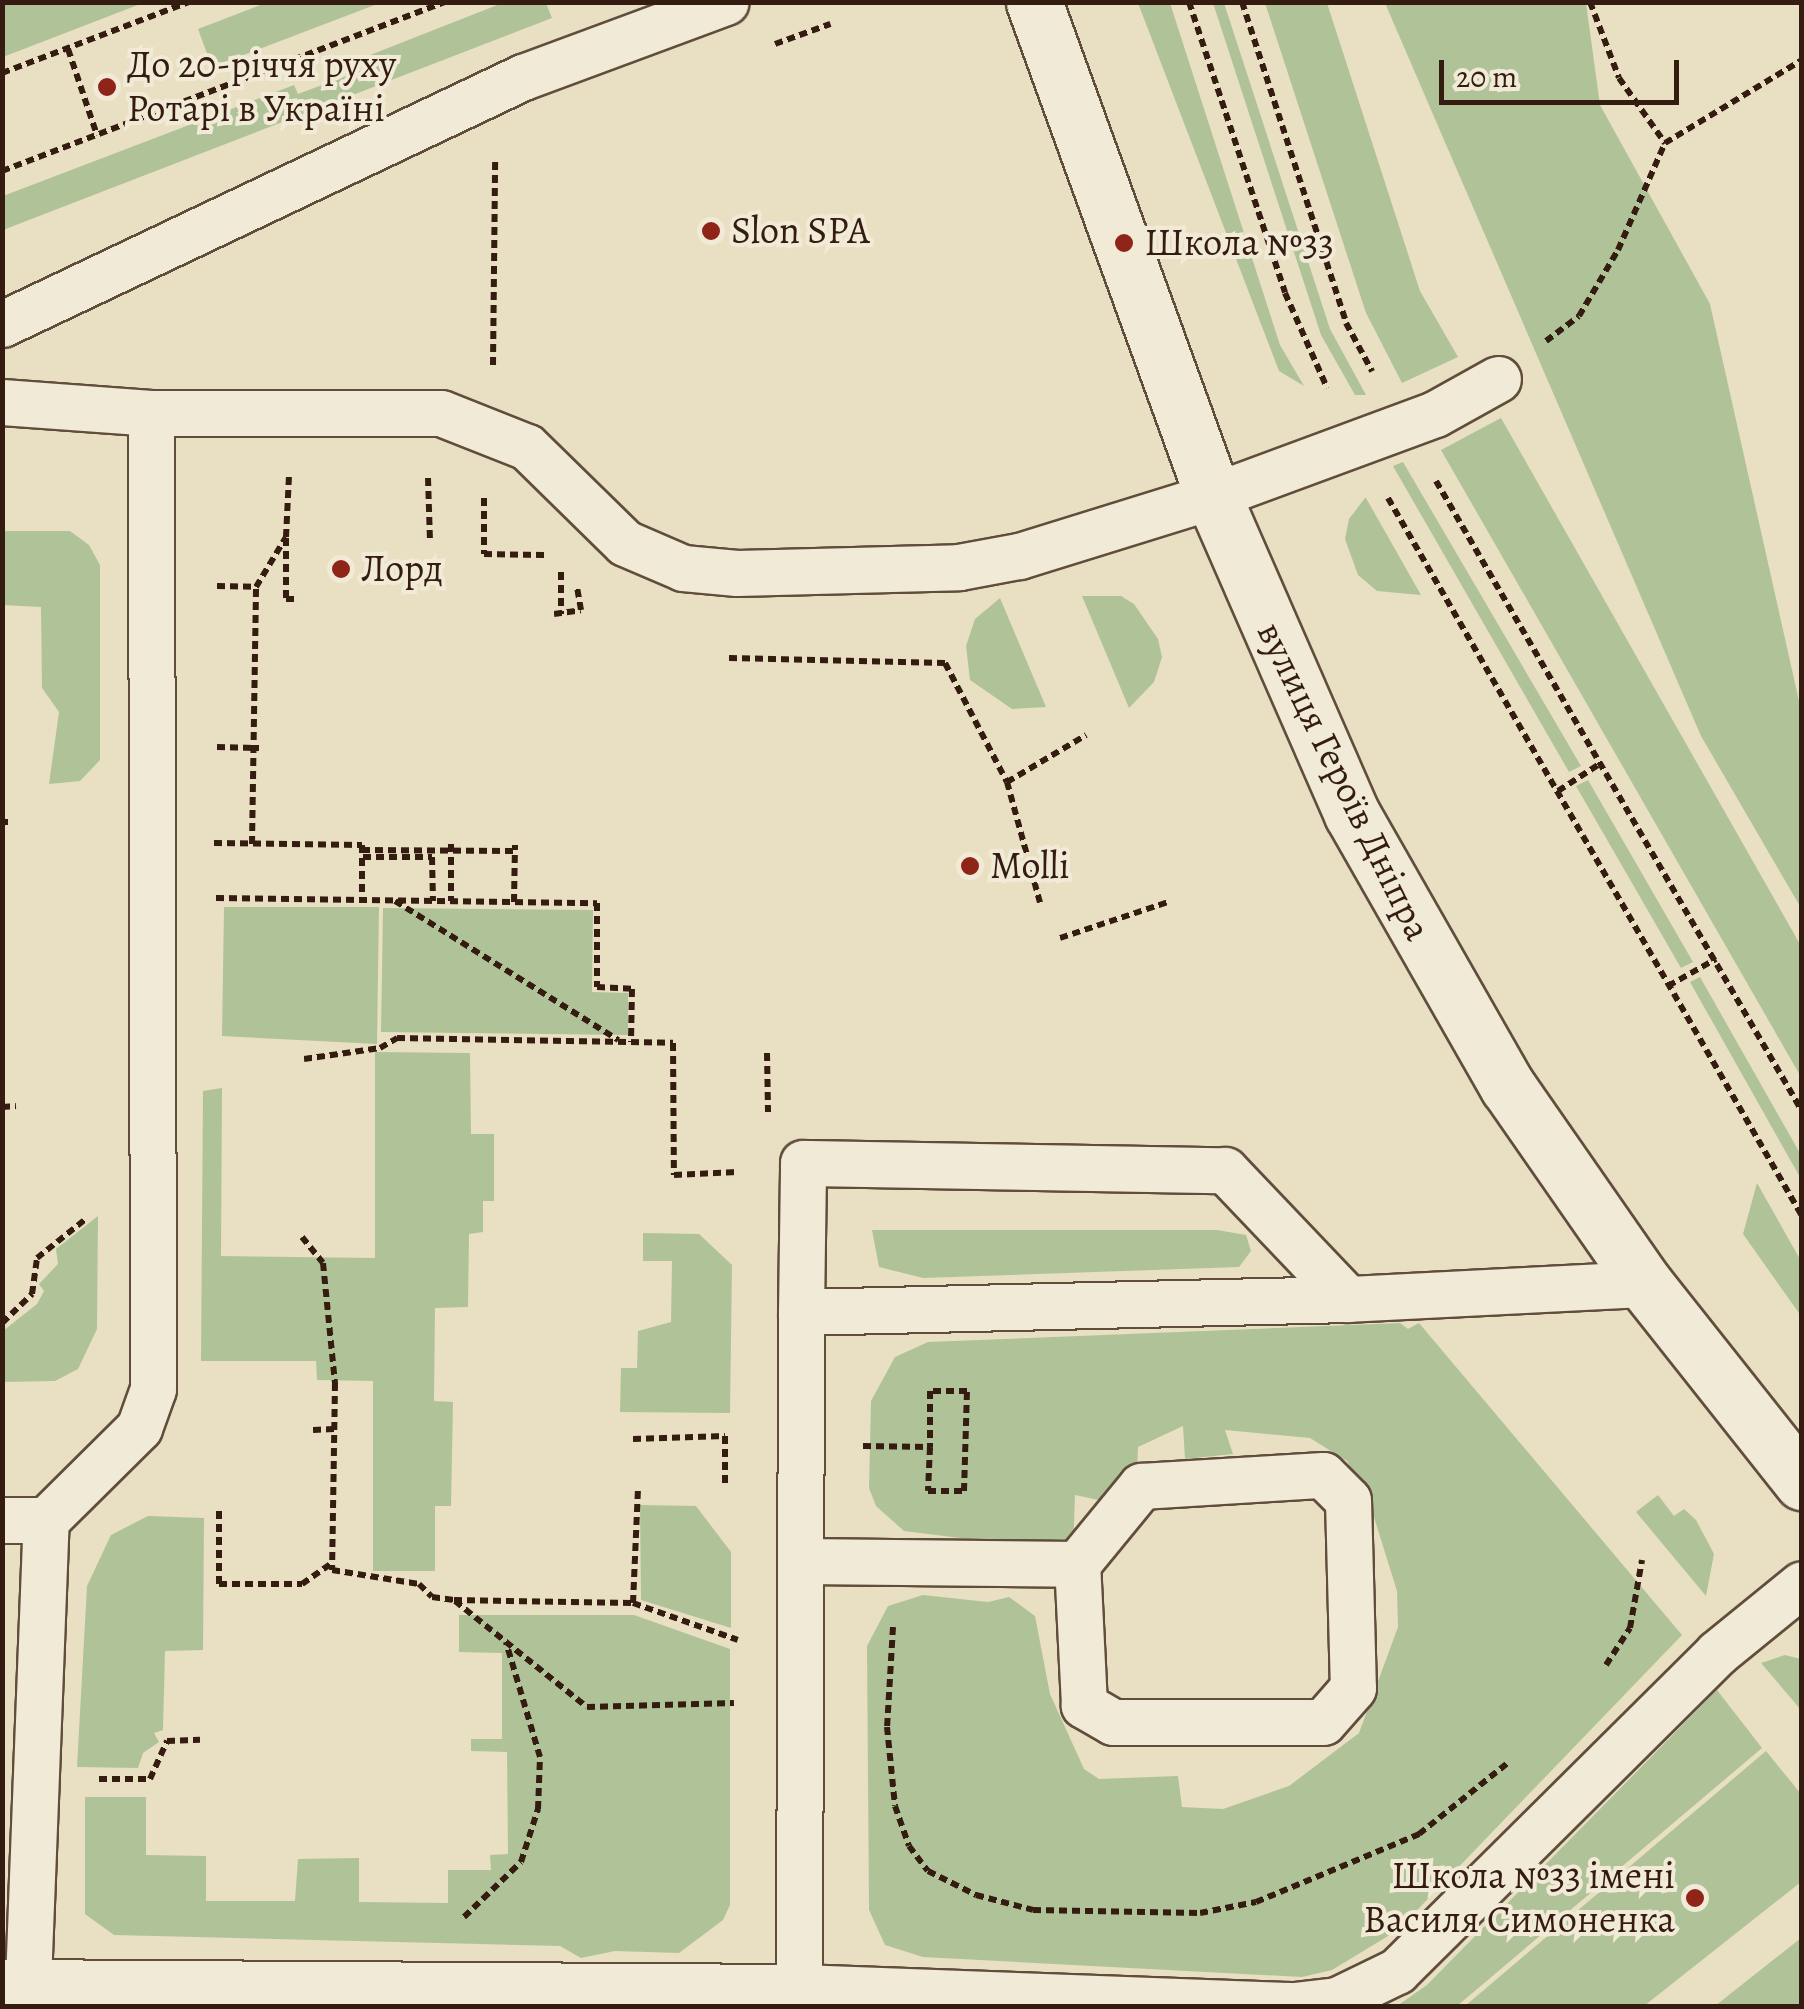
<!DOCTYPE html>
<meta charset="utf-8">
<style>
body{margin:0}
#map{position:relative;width:1804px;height:2009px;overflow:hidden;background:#e9dfc2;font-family:Alegreya,serif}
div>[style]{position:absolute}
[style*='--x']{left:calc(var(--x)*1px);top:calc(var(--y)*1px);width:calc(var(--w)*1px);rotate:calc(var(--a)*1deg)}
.green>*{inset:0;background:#b0c398}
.path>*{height:6px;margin-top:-3px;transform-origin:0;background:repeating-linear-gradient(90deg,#341c10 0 8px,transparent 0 13px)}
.roads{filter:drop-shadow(2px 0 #614d3c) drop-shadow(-2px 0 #614d3c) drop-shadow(0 2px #614d3c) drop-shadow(0 -2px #614d3c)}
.lane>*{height:45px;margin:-22.5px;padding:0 22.5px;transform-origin:22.5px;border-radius:22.5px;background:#f1ead7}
.secondary>*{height:55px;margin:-27.5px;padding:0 27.5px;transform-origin:27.5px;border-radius:27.5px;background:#f1ead7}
.dots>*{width:28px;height:28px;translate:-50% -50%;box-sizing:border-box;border:5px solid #f1ead7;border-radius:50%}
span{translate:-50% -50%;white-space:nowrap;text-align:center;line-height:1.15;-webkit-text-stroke:8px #f1ead7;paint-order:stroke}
.poi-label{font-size:38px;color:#341c10}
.left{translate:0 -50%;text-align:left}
.right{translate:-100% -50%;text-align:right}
.street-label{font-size:38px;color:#341c10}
.frame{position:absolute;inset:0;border:5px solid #341c10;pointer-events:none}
.scale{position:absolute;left:1439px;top:60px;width:240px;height:45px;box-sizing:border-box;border:5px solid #341c10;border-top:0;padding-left:12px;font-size:30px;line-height:35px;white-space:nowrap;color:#341c10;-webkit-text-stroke:8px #f1ead7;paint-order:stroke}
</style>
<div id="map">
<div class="green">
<i style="clip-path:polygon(3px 2px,143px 2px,143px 3px,3px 57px)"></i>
<i style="clip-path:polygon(268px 2px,380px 2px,380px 3px,212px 67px,198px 29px)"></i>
<i style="clip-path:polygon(505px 2px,546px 3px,552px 18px,3px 230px,3px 196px,294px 85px,298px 94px,368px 68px,365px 57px)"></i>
<i style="clip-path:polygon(1138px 3px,1170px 3px,1280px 345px,1304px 386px,1279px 371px)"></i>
<i style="clip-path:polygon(1213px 3px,1224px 3px,1330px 329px,1366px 395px,1355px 395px,1321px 335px)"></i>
<i style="clip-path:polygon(1265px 3px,1327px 3px,1420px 291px,1458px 357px,1402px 383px,1366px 313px)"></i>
<i style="clip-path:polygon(1385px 3px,1586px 3px,1600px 105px,1710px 304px,1801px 710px,1801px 908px,1701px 736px)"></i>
<i style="clip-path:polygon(1501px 418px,1801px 946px,1801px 1077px,1441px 450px)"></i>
<i style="clip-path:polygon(1403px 462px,1581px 766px,1569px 772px,1393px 466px)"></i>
<i style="clip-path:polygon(1365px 498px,1366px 498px,1421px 595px,1377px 591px,1358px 575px,1345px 539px,1349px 519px)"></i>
<i style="clip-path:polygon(3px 531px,70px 531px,89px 545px,100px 565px,100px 760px,80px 781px,49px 784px,59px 712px,42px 688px,41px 607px,3px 605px)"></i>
<i style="clip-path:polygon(1082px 596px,1121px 596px,1134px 604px,1158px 639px,1162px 657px,1154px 682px,1129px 708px)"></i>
<i style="clip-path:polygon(1000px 598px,1046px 707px,1012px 709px,970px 680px,966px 646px,975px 619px)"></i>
<i style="clip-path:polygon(1588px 780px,1693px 962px,1681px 968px,1576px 786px)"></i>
<i style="clip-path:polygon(224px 907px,379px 907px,377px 1044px,222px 1036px)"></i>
<i style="clip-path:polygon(383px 908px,593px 910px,592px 992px,628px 993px,628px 1035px,381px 1032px)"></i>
<i style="clip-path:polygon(1700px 977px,1801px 1155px,1801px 1179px,1690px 982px)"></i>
<i style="clip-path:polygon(375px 1052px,470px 1053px,471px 1134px,494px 1134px,494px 1201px,483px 1201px,483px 1232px,469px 1234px,468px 1307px,435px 1308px,434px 1401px,453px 1402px,451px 1506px,435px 1506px,435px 1571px,373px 1571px,373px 1381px,317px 1380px,316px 1361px,201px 1361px,203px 1091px,222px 1088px,221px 1256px,375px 1258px)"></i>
<i style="clip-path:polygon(1757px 1183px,1801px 1261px,1801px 1316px,1743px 1234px)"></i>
<i style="clip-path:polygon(98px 1216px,97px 1329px,78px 1369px,55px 1381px,3px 1382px,3px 1331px,37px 1304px,44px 1291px,39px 1284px,58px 1264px,56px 1249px)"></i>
<i style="clip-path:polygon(872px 1230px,1217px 1230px,1246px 1235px,1251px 1251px,1239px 1267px,923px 1278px,879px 1267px)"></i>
<i style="clip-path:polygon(643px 1233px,699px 1234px,732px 1265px,730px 1413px,620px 1412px,621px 1368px,637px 1368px,638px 1331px,671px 1322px,672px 1261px,643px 1261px)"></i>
<i style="clip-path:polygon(1400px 1323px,1408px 1329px,1419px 1323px,1682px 1635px,1398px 1930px,1332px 1970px,1302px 1977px,923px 1957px,885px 1945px,869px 1910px,867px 1646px,888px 1606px,923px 1595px,988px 1602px,1009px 1597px,1035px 1616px,1050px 1694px,1084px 1769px,1099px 1779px,1178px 1776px,1182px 1807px,1223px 1809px,1289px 1786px,1359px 1733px,1398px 1627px,1397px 1591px,1373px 1514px,1347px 1461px,1310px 1438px,1225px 1430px,1233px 1454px,1185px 1459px,1183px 1426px,1138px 1447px,1137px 1473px,1108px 1502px,1075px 1495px,1073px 1552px,904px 1531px,876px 1506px,869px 1488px,871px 1401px,895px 1357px,928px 1342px)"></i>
<i style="clip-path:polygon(1658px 1495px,1674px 1516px,1684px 1509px,1696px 1520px,1714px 1554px,1706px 1596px,1636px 1512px)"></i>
<i style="clip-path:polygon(640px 1505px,696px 1506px,731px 1552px,731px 1628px,641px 1600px)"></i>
<i style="clip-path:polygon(148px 1516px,204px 1518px,203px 1650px,165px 1651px,163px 1730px,154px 1733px,159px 1742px,143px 1753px,138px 1768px,77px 1767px,87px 1586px,111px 1535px)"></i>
<i style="clip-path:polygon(459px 1615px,634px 1615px,730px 1649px,730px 1905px,723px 1920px,679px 1953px,615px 1951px,581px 1958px,560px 1946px,114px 1935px,85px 1914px,85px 1797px,146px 1797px,146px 1855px,206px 1856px,206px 1901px,295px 1901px,298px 1859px,359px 1858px,359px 1902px,448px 1903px,448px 1870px,491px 1870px,490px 1855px,508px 1854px,507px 1752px,471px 1751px,471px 1739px,502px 1739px,502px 1653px,459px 1652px)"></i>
<i style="clip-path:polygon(1785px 1655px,1801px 1659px,1801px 1710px,1761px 1663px)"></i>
<i style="clip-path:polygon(1717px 1690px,1762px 1748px,1457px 2006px,1397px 2006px,1427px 1985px)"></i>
<i style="clip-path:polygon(1766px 1751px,1801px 1794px,1801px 1882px,1644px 2006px,1465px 2006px)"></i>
<i style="clip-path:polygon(1801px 1938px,1801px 2006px,1715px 2006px)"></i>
</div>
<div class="path">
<i style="--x:1189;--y:2;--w:306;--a:71.7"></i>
<i style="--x:1285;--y:293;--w:104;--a:66.1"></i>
<i style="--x:1242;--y:2;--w:337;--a:72"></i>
<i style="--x:1346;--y:323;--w:55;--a:61.6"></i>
<i style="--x:1590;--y:2;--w:81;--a:69.1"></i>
<i style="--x:1619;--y:78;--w:80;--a:54.7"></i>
<i style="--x:775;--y:44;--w:59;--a:-20"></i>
<i style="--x:68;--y:49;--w:91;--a:71.4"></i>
<i style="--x:2;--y:73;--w:200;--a:-20.8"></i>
<i style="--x:2;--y:171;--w:474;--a:-20.9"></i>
<i style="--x:1546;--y:341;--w:41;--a:-37.1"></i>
<i style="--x:1579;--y:316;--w:77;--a:-59.4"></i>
<i style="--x:1618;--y:250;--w:117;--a:-66.3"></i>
<i style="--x:1665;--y:143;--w:160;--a:-31.2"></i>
<i style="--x:493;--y:365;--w:203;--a:-89.4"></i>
<i style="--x:428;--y:478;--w:64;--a:88.2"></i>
<i style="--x:1436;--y:481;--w:729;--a:59.85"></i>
<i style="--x:484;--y:498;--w:56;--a:90"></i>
<i style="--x:484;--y:554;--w:61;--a:0.9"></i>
<i style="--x:1388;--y:498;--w:829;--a:60.03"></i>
<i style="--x:286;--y:538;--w:61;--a:90"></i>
<i style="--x:286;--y:599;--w:10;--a:0"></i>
<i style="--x:561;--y:572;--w:42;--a:90"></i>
<i style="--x:217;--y:586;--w:39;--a:1"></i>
<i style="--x:256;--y:587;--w:58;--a:-59"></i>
<i style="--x:286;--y:537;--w:61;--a:-87.2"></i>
<i style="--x:554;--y:614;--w:27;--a:-8"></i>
<i style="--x:581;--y:610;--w:23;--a:-100"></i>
<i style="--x:729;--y:658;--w:216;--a:1.3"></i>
<i style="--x:945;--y:663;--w:134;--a:62.5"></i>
<i style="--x:1007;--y:782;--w:125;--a:74.7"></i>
<i style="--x:217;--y:747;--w:42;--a:1.4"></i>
<i style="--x:1007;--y:782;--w:92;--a:-30.7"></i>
<i style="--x:1558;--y:791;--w:51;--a:-33.1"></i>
<i style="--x:2;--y:822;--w:6;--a:0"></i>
<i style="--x:214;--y:843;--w:148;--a:0.8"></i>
<i style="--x:362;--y:845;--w:55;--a:90"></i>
<i style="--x:252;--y:844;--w:257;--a:-89.1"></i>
<i style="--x:451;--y:844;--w:57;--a:90"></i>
<i style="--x:362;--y:850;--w:152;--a:0.4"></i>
<i style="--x:363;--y:857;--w:69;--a:0"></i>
<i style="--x:432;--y:857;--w:44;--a:88.7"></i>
<i style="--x:216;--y:898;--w:381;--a:0.8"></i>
<i style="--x:597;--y:903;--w:84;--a:90"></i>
<i style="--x:597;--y:987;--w:35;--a:3"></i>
<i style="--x:632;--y:989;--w:53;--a:91.1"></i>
<i style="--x:395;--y:901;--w:263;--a:31.9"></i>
<i style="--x:514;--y:902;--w:57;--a:-89"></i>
<i style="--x:1060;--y:938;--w:114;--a:-18.4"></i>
<i style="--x:1668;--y:986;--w:55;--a:-29.4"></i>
<i style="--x:767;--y:1053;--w:59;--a:89"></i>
<i style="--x:304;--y:1059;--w:77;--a:-8.2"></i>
<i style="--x:380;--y:1048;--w:20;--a:-30"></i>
<i style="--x:397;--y:1038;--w:276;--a:1"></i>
<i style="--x:673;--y:1043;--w:132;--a:89.6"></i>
<i style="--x:674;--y:1175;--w:63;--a:-2.7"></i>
<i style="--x:2;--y:1107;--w:14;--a:-4"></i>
<i style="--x:302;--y:1237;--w:33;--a:51"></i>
<i style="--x:323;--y:1263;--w:121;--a:84.3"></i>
<i style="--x:335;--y:1383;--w:187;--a:90.9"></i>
<i style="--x:332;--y:1570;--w:88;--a:9.1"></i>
<i style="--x:419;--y:1584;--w:18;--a:45"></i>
<i style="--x:432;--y:1597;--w:22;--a:8"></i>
<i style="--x:454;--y:1600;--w:179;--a:1"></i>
<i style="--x:633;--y:1603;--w:111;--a:19.4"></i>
<i style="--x:2;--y:1323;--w:42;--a:-44"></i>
<i style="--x:32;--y:1294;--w:36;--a:-82"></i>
<i style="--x:37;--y:1258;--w:64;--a:-38.7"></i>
<i style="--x:313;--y:1430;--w:21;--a:-3"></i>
<i style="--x:633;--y:1439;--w:92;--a:-1.9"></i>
<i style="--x:725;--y:1436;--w:48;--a:90"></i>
<i style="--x:863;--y:1446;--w:67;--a:0.9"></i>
<i style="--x:930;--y:1447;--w:44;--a:92.6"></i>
<i style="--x:928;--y:1491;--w:36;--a:0"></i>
<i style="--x:964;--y:1491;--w:100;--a:-88.3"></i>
<i style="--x:967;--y:1391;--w:37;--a:180"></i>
<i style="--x:930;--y:1391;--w:56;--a:90"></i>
<i style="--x:219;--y:1511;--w:73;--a:90"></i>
<i style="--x:219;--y:1584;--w:83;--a:0"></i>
<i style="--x:302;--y:1584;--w:37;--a:-35"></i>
<i style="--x:455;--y:1601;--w:169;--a:38.8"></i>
<i style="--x:587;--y:1707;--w:147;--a:-1.6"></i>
<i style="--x:633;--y:1603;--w:116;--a:-87.5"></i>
<i style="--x:893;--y:1627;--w:100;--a:93.4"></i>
<i style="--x:887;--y:1727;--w:79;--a:84.2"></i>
<i style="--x:895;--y:1806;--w:42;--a:70.7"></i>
<i style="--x:909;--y:1846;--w:31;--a:53"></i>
<i style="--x:928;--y:1871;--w:54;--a:26.6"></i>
<i style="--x:976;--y:1895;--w:59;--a:14.7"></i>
<i style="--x:1033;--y:1910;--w:167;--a:1"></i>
<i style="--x:1200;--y:1913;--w:57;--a:-11.1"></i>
<i style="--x:1256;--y:1902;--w:177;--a:-22.6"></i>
<i style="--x:1419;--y:1834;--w:115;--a:-38.7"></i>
<i style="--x:1606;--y:1665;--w:44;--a:-57"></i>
<i style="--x:1630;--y:1628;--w:69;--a:-80"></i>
<i style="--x:99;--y:1779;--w:51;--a:0"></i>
<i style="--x:150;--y:1779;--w:42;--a:-65.9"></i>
<i style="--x:167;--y:1741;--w:33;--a:-2"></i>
<i style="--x:464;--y:1917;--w:79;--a:-44"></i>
<i style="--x:521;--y:1862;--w:56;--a:-72.2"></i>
<i style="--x:538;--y:1809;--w:52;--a:-87.8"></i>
<i style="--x:540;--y:1757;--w:120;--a:-106.5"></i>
</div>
<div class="roads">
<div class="lane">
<i style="--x:2;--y:324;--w:577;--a:-25.37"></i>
<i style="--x:523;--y:77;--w:216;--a:-20.3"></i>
<i style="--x:2;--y:402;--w:149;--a:4.2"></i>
<i style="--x:151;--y:413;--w:290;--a:0"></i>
<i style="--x:441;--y:413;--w:92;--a:21.6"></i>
<i style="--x:527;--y:447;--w:137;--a:44.4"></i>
<i style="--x:625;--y:543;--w:63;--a:23.3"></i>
<i style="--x:683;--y:568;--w:54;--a:5.3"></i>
<i style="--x:737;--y:573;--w:222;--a:-1.5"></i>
<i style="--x:959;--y:567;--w:61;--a:-10.4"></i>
<i style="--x:1019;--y:556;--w:203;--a:-17.2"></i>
<i style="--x:1213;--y:496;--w:237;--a:-20.3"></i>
<i style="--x:1435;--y:414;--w:72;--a:-29.1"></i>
<i style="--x:801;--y:1312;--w:149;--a:-89.2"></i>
<i style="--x:803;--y:1163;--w:422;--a:1"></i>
<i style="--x:1225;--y:1170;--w:178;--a:46.4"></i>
<i style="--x:2;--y:1520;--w:44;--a:0"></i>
<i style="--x:801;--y:1561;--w:276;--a:0.6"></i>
<i style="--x:1077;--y:1564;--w:101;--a:-50.6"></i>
<i style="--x:1141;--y:1486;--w:182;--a:-3.5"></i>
<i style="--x:1323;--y:1475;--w:35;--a:45"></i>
<i style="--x:1348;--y:1500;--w:188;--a:88.5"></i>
<i style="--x:1353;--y:1688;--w:45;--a:131.4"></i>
<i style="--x:1323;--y:1722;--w:210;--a:180"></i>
<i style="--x:1113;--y:1722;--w:34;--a:-150"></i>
<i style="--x:1084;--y:1705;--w:141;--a:-92.8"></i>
<i style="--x:2;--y:1982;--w:797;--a:0.36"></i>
<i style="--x:799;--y:1987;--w:495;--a:2.1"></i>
<i style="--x:1294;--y:2005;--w:43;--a:-6.6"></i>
<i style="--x:1337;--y:2000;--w:67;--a:-25.8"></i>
<i style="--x:1397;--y:1971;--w:451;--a:-44.8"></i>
<i style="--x:1717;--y:1653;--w:109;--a:-39.1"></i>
<i style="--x:28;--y:1982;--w:462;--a:-87.8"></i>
<i style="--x:46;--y:1520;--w:131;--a:-44.7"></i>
<i style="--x:139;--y:1428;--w:41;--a:-70.3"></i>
<i style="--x:153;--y:1389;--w:976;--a:-90.12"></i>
<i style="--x:799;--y:1987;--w:675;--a:-89.83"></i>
<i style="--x:801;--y:1312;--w:547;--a:-1.36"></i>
<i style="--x:1348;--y:1299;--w:297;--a:-2.9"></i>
</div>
<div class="secondary">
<i style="--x:1034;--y:2;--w:525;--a:70.08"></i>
<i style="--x:1213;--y:496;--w:347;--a:66.4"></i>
<i style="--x:1352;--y:814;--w:314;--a:60.3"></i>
<i style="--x:1508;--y:1087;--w:240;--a:55.2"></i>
<i style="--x:1645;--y:1284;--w:253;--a:51.6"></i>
</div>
</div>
<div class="dots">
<i style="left:107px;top:87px;background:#8f2418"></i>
<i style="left:711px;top:231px;background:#8f2418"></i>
<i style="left:1124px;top:243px;background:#8f2418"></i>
<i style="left:341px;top:569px;background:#8f2418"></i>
<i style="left:970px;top:866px;background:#8f2418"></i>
<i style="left:1695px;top:1898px;background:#8f2418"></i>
</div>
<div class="poi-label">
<span class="left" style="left:127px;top:87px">До 20-річчя руху<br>Ротарі в Україні</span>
<span class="left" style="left:731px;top:231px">Slon SPA</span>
<span class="left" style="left:1144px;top:243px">Школа №33</span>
<span class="left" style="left:361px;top:569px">Лорд</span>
<span class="left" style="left:990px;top:866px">Molli</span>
<span class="right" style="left:1675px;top:1898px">Школа №33 імені<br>Василя Симоненка</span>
</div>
<div class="street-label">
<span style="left:1344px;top:781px;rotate:64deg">вулиця Героїв Дніпра</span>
</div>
<div class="frame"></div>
<div class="scale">20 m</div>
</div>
